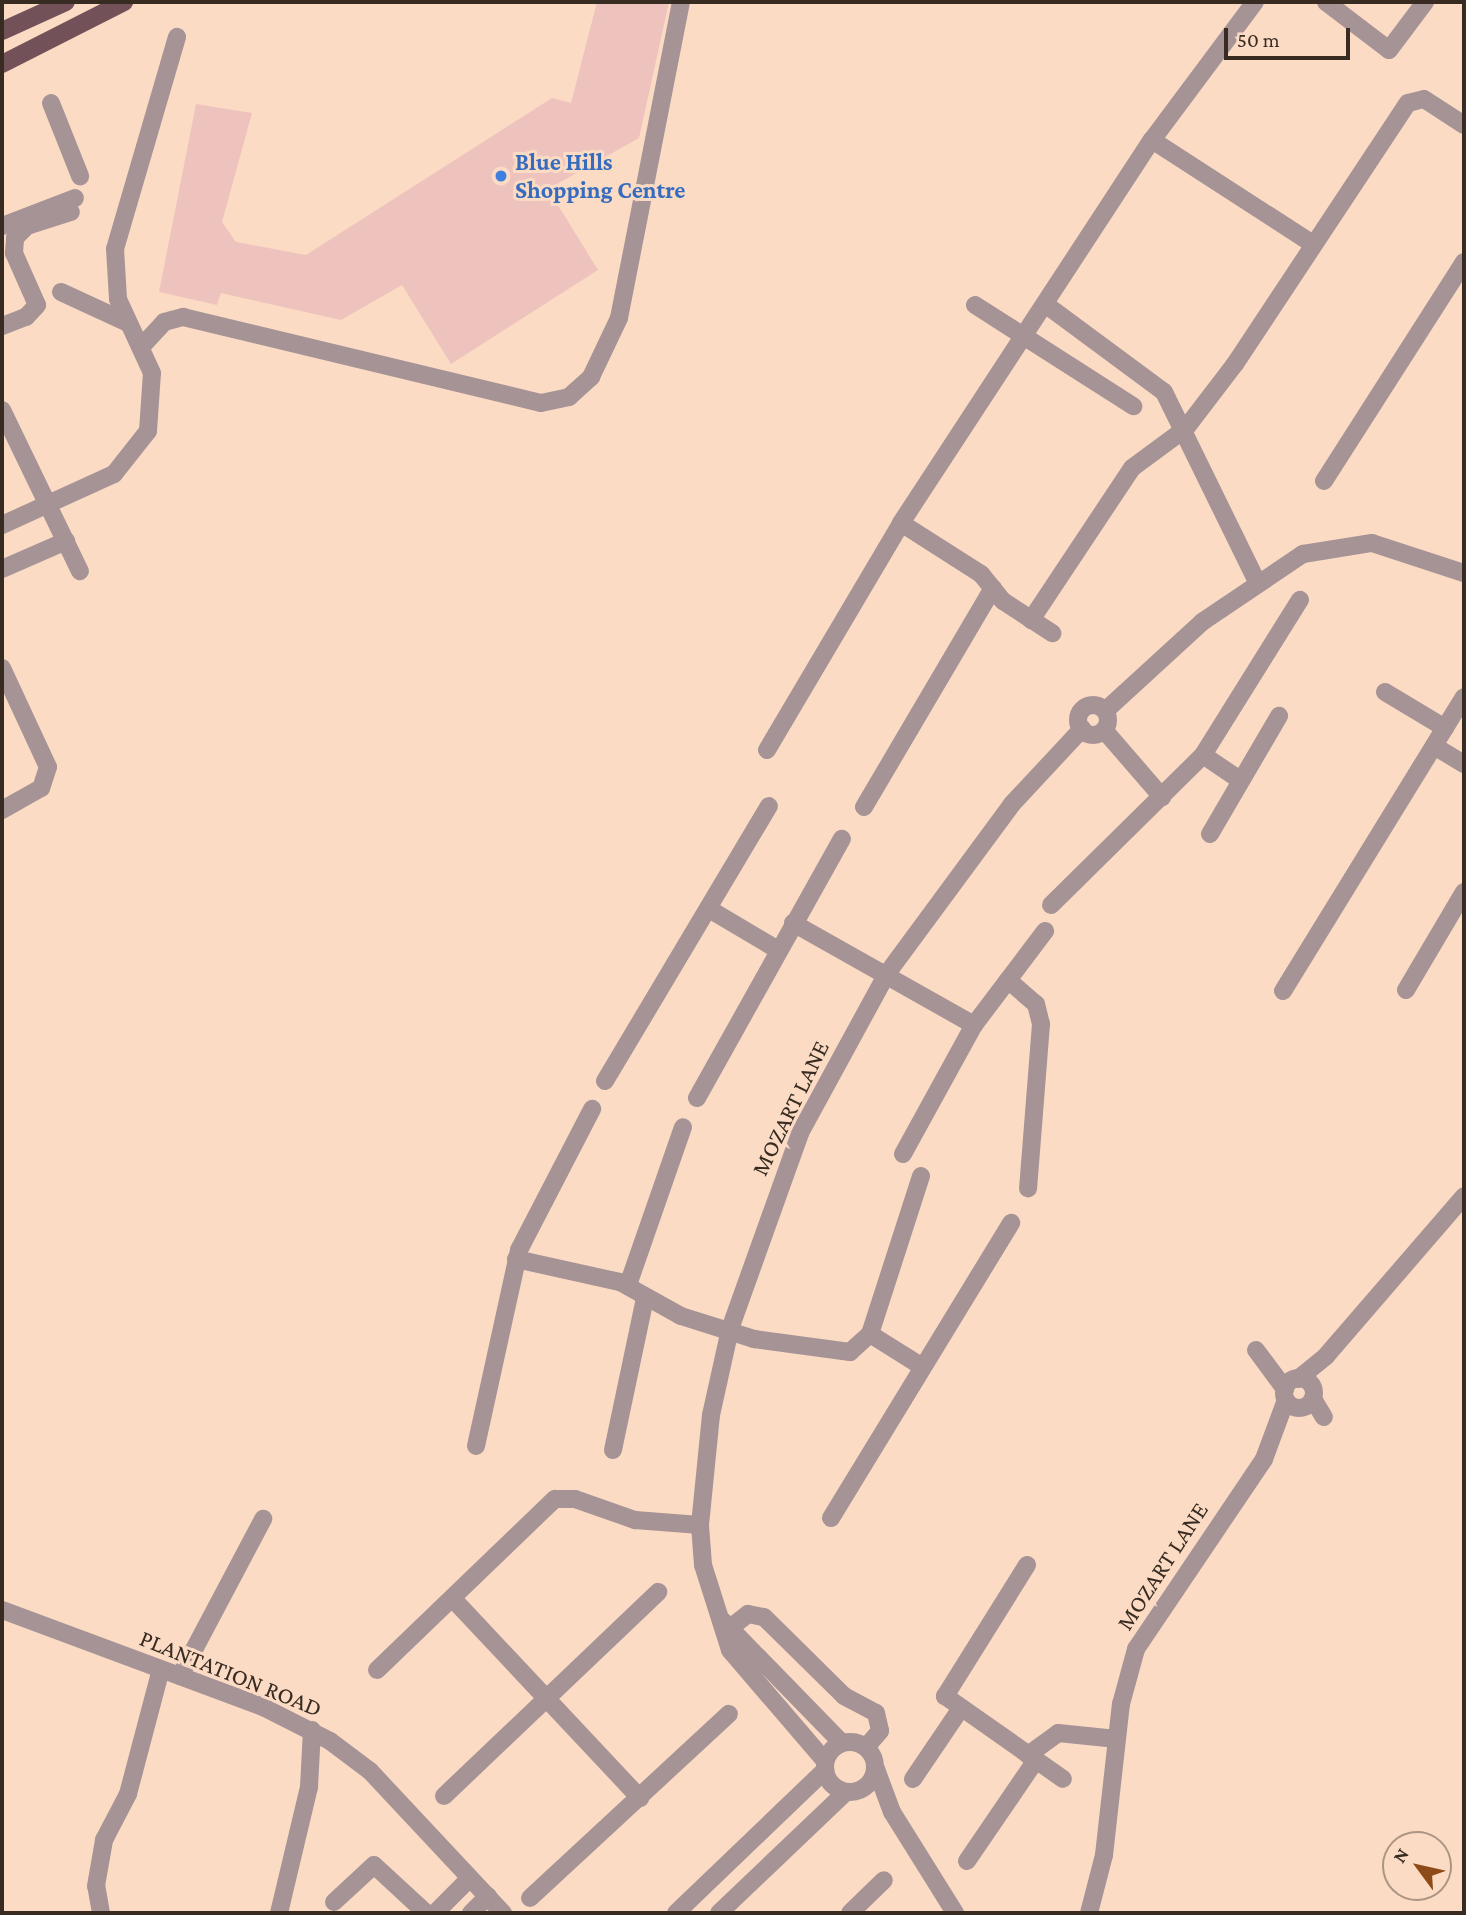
<!DOCTYPE html>
<style>
body{margin:0}
#map{position:relative;width:1466px;height:1915px;overflow:hidden;background:#fbdbc4;font-family:"Crimson Pro",serif}
div>[style]{position:absolute}
[style*='--x']{left:calc(var(--x)*1px);top:calc(var(--y)*1px);width:calc(var(--w)*1px);rotate:calc(var(--a)*1deg)}
.building>*{inset:0;background:#eec3bd}
.minor>*{height:18px;margin:-9px;padding:0 9px;transform-origin:9px;border-radius:9px;background:#a69396}
.minor>.ring{margin:-9px;padding:0;box-sizing:content-box;background:none;border:18px solid #a69396;border-radius:50%}
.major>*{height:18px;margin:-9px;padding:0 9px;transform-origin:9px;border-radius:9px;background:#725258}
.dots>*{width:19px;height:19px;translate:-50% -50%;box-sizing:border-box;border:4px solid #fbdbc4;border-radius:50%}
span{translate:-50% -50%;white-space:nowrap;text-align:center;line-height:1.15;-webkit-text-stroke:6px #fbdbc4;paint-order:stroke}
.shop-label{font-size:24px;color:#366cbe;font-weight:700}
.left{translate:0 -50%;text-align:left}
.street-label{font-size:24px;color:#372b22}
.frame{position:absolute;inset:0;border:4px solid #372b22;pointer-events:none}
.north{position:absolute;left:1382px;top:1831px;width:70px;height:70px;box-sizing:border-box;background:#fbdbc4;border:2px solid #ad9583;border-radius:50%;rotate:303deg;font-size:19px;font-weight:700;line-height:28px;text-align:center;color:#372b22}
.north::after{content:'';display:block;margin:auto;width:24px;height:32px;background:#8d4c17;clip-path:polygon(50% 0,100% 100%,50% 72%,0 100%)}
.scale{position:absolute;left:1224px;top:28px;width:126px;height:32px;box-sizing:border-box;border:4px solid #372b22;border-top:0;padding-left:9px;font-size:21px;line-height:24px;white-space:nowrap;color:#372b22;-webkit-text-stroke:5px #fbdbc4;paint-order:stroke}
</style>
<div id="map">
<div class="building">
<i style="clip-path:polygon(597px 2px,669px 2px,639px 138px,548px 189px,598px 270px,451px 364px,402px 285px,341px 320px,221px 293px,217px 305px,159px 292px,196px 104px,252px 113px,222px 222px,236px 242px,306px 255px,552px 98px,571px 103px)"></i>
</div>
<div class="minor">
<i style="--x:1326;--y:2;--w:79;--a:37.3"></i>
<i style="--x:1389;--y:50;--w:60;--a:-53.1"></i>
<i style="--x:51;--y:103;--w:79;--a:68.3"></i>
<i style="--x:1152;--y:140;--w:172;--a:-53.3"></i>
<i style="--x:2;--y:226;--w:78;--a:-21"></i>
<i style="--x:61;--y:292;--w:74;--a:24.8"></i>
<i style="--x:1045;--y:304;--w:148;--a:36.5"></i>
<i style="--x:1164;--y:392;--w:212;--a:63.9"></i>
<i style="--x:975;--y:305;--w:188;--a:32.6"></i>
<i style="--x:2;--y:326;--w:26;--a:-21"></i>
<i style="--x:26;--y:317;--w:16;--a:-47"></i>
<i style="--x:37;--y:305;--w:57;--a:-113.9"></i>
<i style="--x:14;--y:253;--w:15;--a:-86"></i>
<i style="--x:15;--y:238;--w:17;--a:-45"></i>
<i style="--x:27;--y:226;--w:46;--a:-17.7"></i>
<i style="--x:141;--y:347;--w:34;--a:-47"></i>
<i style="--x:164;--y:322;--w:20;--a:-15"></i>
<i style="--x:183;--y:317;--w:368;--a:13.5"></i>
<i style="--x:541;--y:403;--w:29;--a:-12"></i>
<i style="--x:569;--y:397;--w:30;--a:-42"></i>
<i style="--x:591;--y:377;--w:65;--a:-64.6"></i>
<i style="--x:619;--y:318;--w:322;--a:-78.9"></i>
<i style="--x:2;--y:410;--w:179;--a:64.2"></i>
<i style="--x:1324;--y:481;--w:260;--a:-57.4"></i>
<i style="--x:901;--y:523;--w:95;--a:32.5"></i>
<i style="--x:981;--y:574;--w:35;--a:51"></i>
<i style="--x:1003;--y:601;--w:59;--a:33.1"></i>
<i style="--x:2;--y:525;--w:123;--a:-24.5"></i>
<i style="--x:114;--y:474;--w:55;--a:-51.7"></i>
<i style="--x:148;--y:431;--w:58;--a:-86.1"></i>
<i style="--x:152;--y:373;--w:81;--a:-114.7"></i>
<i style="--x:118;--y:299;--w:50;--a:-93.4"></i>
<i style="--x:115;--y:249;--w:221;--a:-73.7"></i>
<i style="--x:2;--y:569;--w:70;--a:-23.6"></i>
<i style="--x:1031;--y:620;--w:182;--a:-56.4"></i>
<i style="--x:1132;--y:468;--w:67;--a:-36.5"></i>
<i style="--x:1186;--y:428;--w:81;--a:-52.6"></i>
<i style="--x:1235;--y:364;--w:313;--a:-56.5"></i>
<i style="--x:1408;--y:103;--w:16;--a:-14"></i>
<i style="--x:1424;--y:99;--w:48;--a:33"></i>
<i style="--x:2;--y:668;--w:109;--a:65.1"></i>
<i style="--x:48;--y:767;--w:22;--a:108"></i>
<i style="--x:41;--y:788;--w:45;--a:150.6"></i>
<i style="--x:1385;--y:692;--w:70;--a:31"></i>
<i class="ring" style="left:1078px;top:705px;width:12px;height:12px"></i>
<i style="--x:1105;--y:711;--w:132;--a:-42.5"></i>
<i style="--x:1202;--y:622;--w:122;--a:-34"></i>
<i style="--x:1303;--y:554;--w:70;--a:-9.1"></i>
<i style="--x:1372;--y:543;--w:97;--a:18.1"></i>
<i style="--x:1104;--y:730;--w:89;--a:49.1"></i>
<i style="--x:1434;--y:746;--w:35;--a:31"></i>
<i style="--x:767;--y:750;--w:264;--a:-59.4"></i>
<i style="--x:901;--y:523;--w:458;--a:-56.8"></i>
<i style="--x:1152;--y:140;--w:189;--a:32.9"></i>
<i style="--x:1203;--y:755;--w:45;--a:34"></i>
<i style="--x:864;--y:807;--w:254;--a:-59.5"></i>
<i style="--x:1210;--y:834;--w:137;--a:-59.7"></i>
<i style="--x:1051;--y:905;--w:214;--a:-44.6"></i>
<i style="--x:1203;--y:755;--w:183;--a:-58"></i>
<i style="--x:709;--y:909;--w:80;--a:30.7"></i>
<i style="--x:793;--y:923;--w:208;--a:29.4"></i>
<i style="--x:1008;--y:980;--w:37;--a:41"></i>
<i style="--x:1036;--y:1004;--w:21;--a:76"></i>
<i style="--x:1041;--y:1024;--w:165;--a:94.5"></i>
<i style="--x:1406;--y:990;--w:114;--a:-59.4"></i>
<i style="--x:1283;--y:991;--w:345;--a:-58.4"></i>
<i style="--x:605;--y:1081;--w:320;--a:-59.2"></i>
<i style="--x:697;--y:1098;--w:297;--a:-60.8"></i>
<i style="--x:903;--y:1154;--w:147;--a:-61.2"></i>
<i style="--x:974;--y:1025;--w:118;--a:-52.9"></i>
<i style="--x:516;--y:1259;--w:107;--a:12.5"></i>
<i style="--x:620;--y:1282;--w:70;--a:29.1"></i>
<i style="--x:681;--y:1316;--w:77;--a:17.5"></i>
<i style="--x:754;--y:1339;--w:97;--a:7.7"></i>
<i style="--x:850;--y:1352;--w:27;--a:-42"></i>
<i style="--x:870;--y:1334;--w:166;--a:-72.1"></i>
<i style="--x:628;--y:1285;--w:167;--a:-70.8"></i>
<i style="--x:870;--y:1334;--w:60;--a:32.1"></i>
<i style="--x:1256;--y:1350;--w:49;--a:53.4"></i>
<i class="ring" style="left:1284px;top:1378px;width:12px;height:12px"></i>
<i style="--x:1298;--y:1379;--w:36;--a:-39"></i>
<i style="--x:1326;--y:1356;--w:211;--a:-49.2"></i>
<i style="--x:1313;--y:1399;--w:21;--a:59"></i>
<i style="--x:476;--y:1446;--w:201;--a:-77.6"></i>
<i style="--x:519;--y:1250;--w:159;--a:-62.6"></i>
<i style="--x:613;--y:1450;--w:155;--a:-78.1"></i>
<i style="--x:831;--y:1518;--w:346;--a:-58.6"></i>
<i style="--x:1027;--y:1565;--w:155;--a:122"></i>
<i style="--x:945;--y:1696;--w:144;--a:35.1"></i>
<i style="--x:454;--y:1600;--w:272;--a:46.8"></i>
<i style="--x:2;--y:1610;--w:281;--a:20.4"></i>
<i style="--x:265;--y:1708;--w:73;--a:26.9"></i>
<i style="--x:330;--y:1741;--w:50;--a:36.9"></i>
<i style="--x:370;--y:1771;--w:195;--a:46.9"></i>
<i style="--x:723;--y:1621;--w:170;--a:45.7"></i>
<i style="--x:730;--y:1628;--w:23;--a:-38"></i>
<i style="--x:748;--y:1614;--w:16;--a:11"></i>
<i style="--x:764;--y:1617;--w:112;--a:44.6"></i>
<i style="--x:844;--y:1696;--w:36;--a:28"></i>
<i style="--x:876;--y:1713;--w:18;--a:77"></i>
<i style="--x:880;--y:1731;--w:21;--a:131"></i>
<i style="--x:377;--y:1670;--w:247;--a:-43.9"></i>
<i style="--x:555;--y:1499;--w:20;--a:0"></i>
<i style="--x:575;--y:1499;--w:64;--a:19.3"></i>
<i style="--x:635;--y:1520;--w:65;--a:4.4"></i>
<i style="--x:180;--y:1676;--w:178;--a:-62.1"></i>
<i class="ring" style="left:825px;top:1742px;width:32px;height:32px"></i>
<i style="--x:1028;--y:1755;--w:37;--a:-36"></i>
<i style="--x:1058;--y:1733;--w:59;--a:5.8"></i>
<i style="--x:825;--y:1761;--w:146;--a:-130.6"></i>
<i style="--x:730;--y:1650;--w:89;--a:-107.6"></i>
<i style="--x:703;--y:1565;--w:40;--a:-94.3"></i>
<i style="--x:700;--y:1525;--w:111;--a:-84.3"></i>
<i style="--x:711;--y:1415;--w:88;--a:-77.5"></i>
<i style="--x:730;--y:1329;--w:208;--a:-70.3"></i>
<i style="--x:800;--y:1133;--w:180;--a:-61.4"></i>
<i style="--x:886;--y:975;--w:212;--a:-53.6"></i>
<i style="--x:1012;--y:804;--w:103;--a:-47"></i>
<i style="--x:876;--y:1769;--w:46;--a:69.6"></i>
<i style="--x:892;--y:1812;--w:119;--a:58"></i>
<i style="--x:913;--y:1779;--w:86;--a:-55.9"></i>
<i style="--x:444;--y:1796;--w:296;--a:-43.6"></i>
<i style="--x:967;--y:1861;--w:122;--a:-55.7"></i>
<i style="--x:530;--y:1898;--w:271;--a:-42.8"></i>
<i style="--x:334;--y:1902;--w:54;--a:-42.8"></i>
<i style="--x:374;--y:1865;--w:71;--a:42.7"></i>
<i style="--x:101;--y:1913;--w:27;--a:-100"></i>
<i style="--x:96;--y:1886;--w:47;--a:-80.1"></i>
<i style="--x:104;--y:1840;--w:52;--a:-62.4"></i>
<i style="--x:128;--y:1794;--w:129;--a:-75.2"></i>
<i style="--x:279;--y:1913;--w:130;--a:-76.6"></i>
<i style="--x:309;--y:1787;--w:57;--a:-87"></i>
<i style="--x:435;--y:1913;--w:49;--a:-45"></i>
<i style="--x:471;--y:1913;--w:24;--a:-45"></i>
<i style="--x:676;--y:1913;--w:207;--a:-43.8"></i>
<i style="--x:719;--y:1913;--w:175;--a:-43.6"></i>
<i style="--x:850;--y:1913;--w:47;--a:-44.1"></i>
<i style="--x:1089;--y:1913;--w:60;--a:-75.5"></i>
<i style="--x:1104;--y:1855;--w:152;--a:-83.6"></i>
<i style="--x:1121;--y:1704;--w:57;--a:-74.7"></i>
<i style="--x:1136;--y:1649;--w:229;--a:-56"></i>
<i style="--x:1264;--y:1459;--w:63;--a:-69.6"></i>
</div>
<div class="major">
<i style="--x:2;--y:31;--w:70;--a:-24.4"></i>
<i style="--x:2;--y:64;--w:137;--a:-26.9"></i>
</div>
<div class="dots">
<i style="left:501px;top:176px;background:#3f7fe0"></i>
</div>
<div class="shop-label">
<span class="left" style="left:515px;top:176px">Blue Hills<br>Shopping Centre</span>
</div>
<div class="street-label">
<span style="left:790px;top:1108px;rotate:-64deg">MOZART LANE</span>
<span style="left:1162px;top:1566px;rotate:-57deg">MOZART LANE</span>
<span style="left:231px;top:1673px;rotate:22deg">PLANTATION ROAD</span>
</div>
<div class="frame"></div>
<div class="north">N</div>
<div class="scale">50 m</div>
</div>
